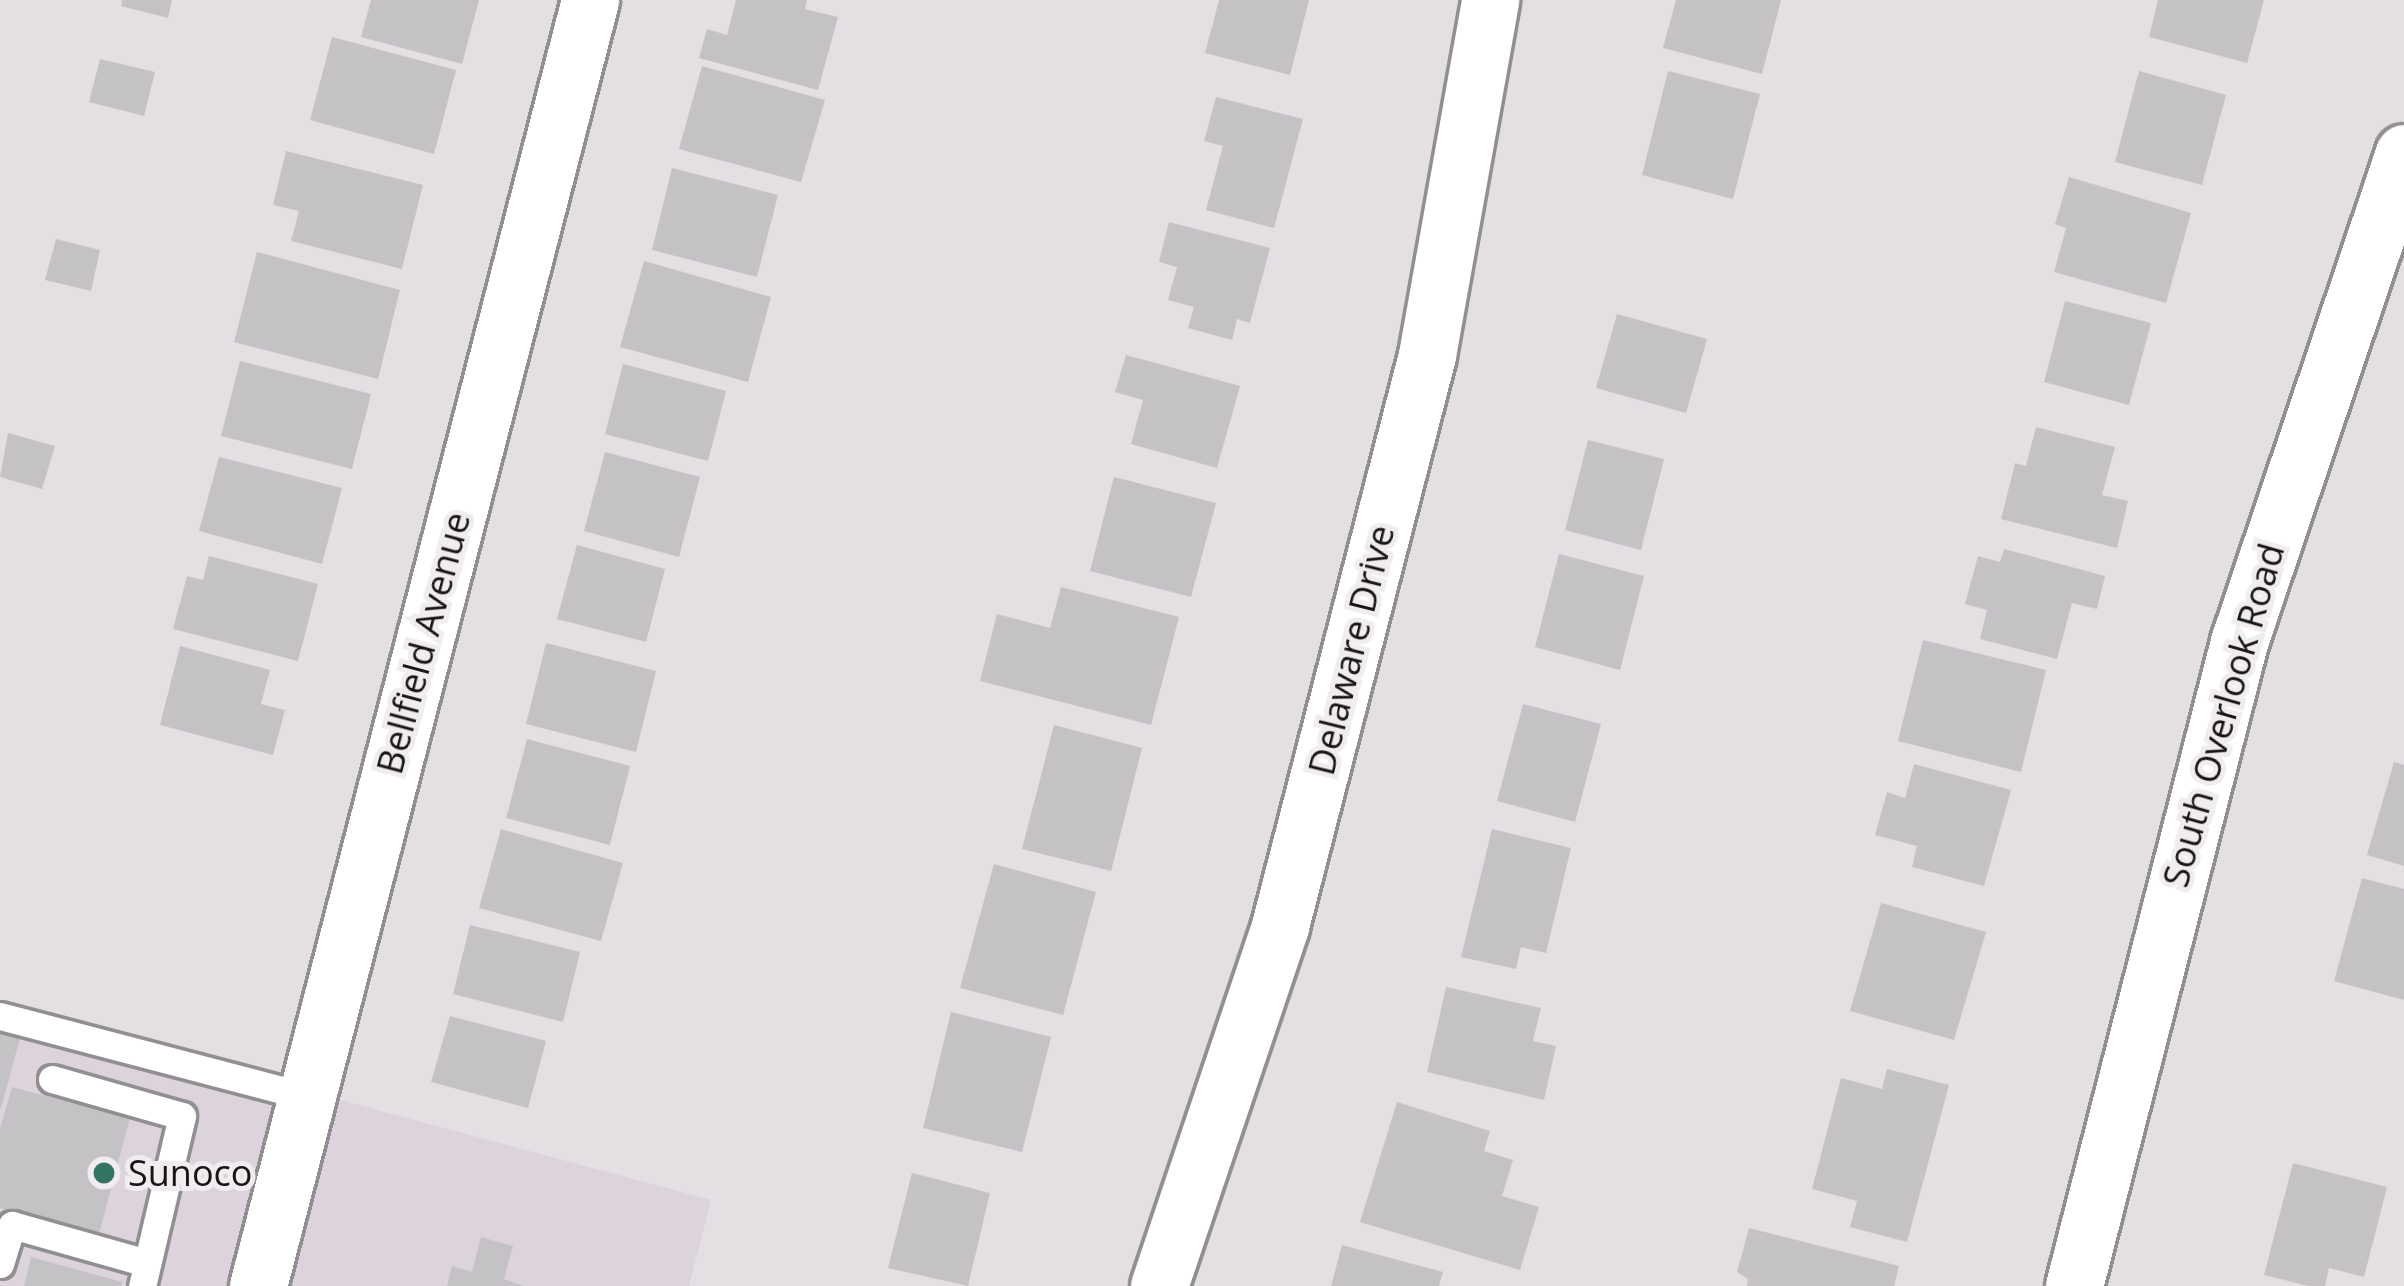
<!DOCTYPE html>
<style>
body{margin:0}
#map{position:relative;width:2404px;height:1286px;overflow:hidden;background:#e3dfe3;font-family:"Open Sans",sans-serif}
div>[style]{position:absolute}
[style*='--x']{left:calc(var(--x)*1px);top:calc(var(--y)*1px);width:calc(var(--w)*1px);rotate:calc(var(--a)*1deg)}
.built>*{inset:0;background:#dcd3dd}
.building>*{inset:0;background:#c5c2c6}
.roads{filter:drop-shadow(3px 0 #928f92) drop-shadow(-3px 0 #928f92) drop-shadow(0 3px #928f92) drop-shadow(0 -3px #928f92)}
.service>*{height:27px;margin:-13.5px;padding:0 13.5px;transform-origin:13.5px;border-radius:13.5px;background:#fff}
.minor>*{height:57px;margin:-28.5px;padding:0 28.5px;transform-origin:28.5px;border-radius:28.5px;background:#fff}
.dots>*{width:33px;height:33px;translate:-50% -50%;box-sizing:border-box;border:6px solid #f0ecf0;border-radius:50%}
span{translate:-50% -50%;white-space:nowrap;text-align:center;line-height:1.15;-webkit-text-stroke:10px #f0ecf0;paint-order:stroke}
.street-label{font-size:36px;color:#161516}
.poi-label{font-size:36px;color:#161516}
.left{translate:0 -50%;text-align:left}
</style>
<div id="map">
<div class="built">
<i style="clip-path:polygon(0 1025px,336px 1114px,340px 1100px,711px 1200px,689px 1286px,0 1286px)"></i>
</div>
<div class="building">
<i style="clip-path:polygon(122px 0,172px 0,168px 18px,121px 6px)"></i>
<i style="clip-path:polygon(371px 0,479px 0,462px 64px,361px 37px)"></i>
<i style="clip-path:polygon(736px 0,807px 0,805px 9px,838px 17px,818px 90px,699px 58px,707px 29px,727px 35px)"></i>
<i style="clip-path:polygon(1219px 0,1309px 0,1290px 75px,1205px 53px)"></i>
<i style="clip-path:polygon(1676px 0,1781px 0,1762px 74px,1663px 48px)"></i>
<i style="clip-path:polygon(2158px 0,2264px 0,2247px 63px,2149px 37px)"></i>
<i style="clip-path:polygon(332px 37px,456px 70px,434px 154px,310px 120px)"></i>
<i style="clip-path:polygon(100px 59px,155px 72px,144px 116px,89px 102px)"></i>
<i style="clip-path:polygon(702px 66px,825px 100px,801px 182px,679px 149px)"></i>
<i style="clip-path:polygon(1668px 71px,1760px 94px,1733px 199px,1642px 175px)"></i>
<i style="clip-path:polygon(2139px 71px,2226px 95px,2202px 185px,2115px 162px)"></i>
<i style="clip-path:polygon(1216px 97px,1303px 119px,1274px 228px,1206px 210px,1223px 146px,1204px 141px)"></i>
<i style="clip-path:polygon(286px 151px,423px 185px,402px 269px,291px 241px,299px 211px,273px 205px)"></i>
<i style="clip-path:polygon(672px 168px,778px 195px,757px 277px,652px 250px)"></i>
<i style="clip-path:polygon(2069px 177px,2191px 213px,2166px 303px,2054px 272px,2066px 228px,2055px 224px)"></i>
<i style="clip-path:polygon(1169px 222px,1270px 248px,1250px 323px,1237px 319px,1232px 340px,1188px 328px,1194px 307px,1168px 300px,1177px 267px,1159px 262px)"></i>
<i style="clip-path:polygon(56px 239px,100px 250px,91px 291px,45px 280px)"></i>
<i style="clip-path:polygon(257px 252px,400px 290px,378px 379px,234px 342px)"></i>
<i style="clip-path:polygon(644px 261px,771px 297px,748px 382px,620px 347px)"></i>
<i style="clip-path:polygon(2065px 301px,2151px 323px,2129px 405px,2044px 382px)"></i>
<i style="clip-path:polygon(1617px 314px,1707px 339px,1686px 413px,1596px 388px)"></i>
<i style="clip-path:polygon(1126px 355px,1240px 386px,1217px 468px,1131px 444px,1143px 400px,1115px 392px)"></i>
<i style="clip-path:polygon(240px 361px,371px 394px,352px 469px,221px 436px)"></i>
<i style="clip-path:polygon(623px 364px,726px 391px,708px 461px,605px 434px)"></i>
<i style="clip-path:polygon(2036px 427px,2115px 447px,2102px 495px,2128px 501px,2117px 548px,2001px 519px,2015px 463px,2026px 466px)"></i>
<i style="clip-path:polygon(8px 433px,55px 446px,42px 489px,0 477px)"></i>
<i style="clip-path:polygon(1588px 440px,1664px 459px,1641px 550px,1565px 530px)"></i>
<i style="clip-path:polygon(605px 452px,700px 477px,679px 557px,584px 531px)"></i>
<i style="clip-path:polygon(219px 457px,342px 488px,322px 564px,199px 531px)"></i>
<i style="clip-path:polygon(1114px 477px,1216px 503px,1191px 597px,1090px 571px)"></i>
<i style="clip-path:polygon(577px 545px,665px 569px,646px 642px,557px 619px)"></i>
<i style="clip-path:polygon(2004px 549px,2105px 576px,2097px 609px,2072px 603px,2057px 659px,1980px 639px,1987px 610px,1965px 604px,1978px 556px,2000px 562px)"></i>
<i style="clip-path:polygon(1559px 554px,1644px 576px,1620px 670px,1535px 647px)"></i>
<i style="clip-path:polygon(209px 556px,318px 584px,298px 661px,173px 629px,187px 576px,203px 580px)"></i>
<i style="clip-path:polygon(1061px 587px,1179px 617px,1151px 725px,980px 681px,997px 614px,1050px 628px)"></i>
<i style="clip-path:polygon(1923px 640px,2046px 670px,2021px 772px,1898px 741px)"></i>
<i style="clip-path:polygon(546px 643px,656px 671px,636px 752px,526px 724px)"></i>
<i style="clip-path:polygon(180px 646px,270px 670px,261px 704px,285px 710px,273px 755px,160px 725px)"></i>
<i style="clip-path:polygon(1523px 704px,1601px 724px,1575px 822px,1497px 801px)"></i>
<i style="clip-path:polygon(1054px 725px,1142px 748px,1111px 871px,1022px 849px)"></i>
<i style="clip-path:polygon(527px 739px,630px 766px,610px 845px,506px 818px)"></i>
<i style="clip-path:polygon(2394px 762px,2404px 765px,2404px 866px,2367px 855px)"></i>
<i style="clip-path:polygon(1914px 764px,2011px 790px,1984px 886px,1912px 867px,1917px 846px,1875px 835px,1887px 792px,1905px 798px)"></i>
<i style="clip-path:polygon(501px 829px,623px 863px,601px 941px,479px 908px)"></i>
<i style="clip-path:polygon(1492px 829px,1571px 848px,1546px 953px,1521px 947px,1516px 969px,1461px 957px)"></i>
<i style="clip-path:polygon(994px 864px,1096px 892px,1063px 1015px,960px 988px)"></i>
<i style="clip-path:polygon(2362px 878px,2404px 889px,2404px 1000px,2334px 981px)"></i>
<i style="clip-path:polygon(1881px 903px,1986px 932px,1954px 1040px,1850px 1011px)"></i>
<i style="clip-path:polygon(470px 925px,580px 952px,563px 1022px,453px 994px)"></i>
<i style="clip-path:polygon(1446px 987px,1541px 1008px,1533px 1041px,1556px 1046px,1544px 1100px,1427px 1072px)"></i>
<i style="clip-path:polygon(951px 1012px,1051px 1037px,1022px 1152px,923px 1128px)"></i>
<i style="clip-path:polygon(450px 1016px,546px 1041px,528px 1108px,431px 1082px)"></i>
<i style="clip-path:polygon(0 1033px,20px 1038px,1px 1108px,0 1108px)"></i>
<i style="clip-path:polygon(1887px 1069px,1949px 1085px,1907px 1242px,1850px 1227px,1857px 1201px,1812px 1189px,1841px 1078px,1882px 1089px)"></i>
<i style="clip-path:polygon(12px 1087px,130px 1118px,99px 1234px,0 1208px,0 1129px)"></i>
<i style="clip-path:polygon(1397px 1102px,1490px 1131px,1484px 1151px,1513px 1160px,1502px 1196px,1539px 1207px,1520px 1270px,1360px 1222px)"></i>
<i style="clip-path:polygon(2293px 1163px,2387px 1187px,2364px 1277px,2329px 1268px,2325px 1286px,2309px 1286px,2264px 1275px)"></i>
<i style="clip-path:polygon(912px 1173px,990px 1193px,968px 1286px,888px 1268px)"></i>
<i style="clip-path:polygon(1749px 1228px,1899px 1266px,1894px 1286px,1747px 1286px,1748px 1279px,1737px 1272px)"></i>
<i style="clip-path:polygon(481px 1237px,513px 1246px,504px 1279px,524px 1286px,447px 1286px,452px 1266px,472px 1272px)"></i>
<i style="clip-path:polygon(1342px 1245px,1443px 1272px,1439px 1286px,1331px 1286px)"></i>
<i style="clip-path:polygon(31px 1257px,122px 1282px,121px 1286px,24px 1286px)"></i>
</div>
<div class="roads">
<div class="service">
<i style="--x:0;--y:1016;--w:315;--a:14.7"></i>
<i style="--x:52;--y:1079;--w:135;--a:15.9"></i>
<i style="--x:182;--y:1116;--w:175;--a:103.2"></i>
<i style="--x:0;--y:1264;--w:41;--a:-72.9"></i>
<i style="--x:12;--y:1225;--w:140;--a:15.7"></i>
</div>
<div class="minor">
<i style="--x:258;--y:1286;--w:1328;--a:-75.52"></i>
<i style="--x:1159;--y:1286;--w:380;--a:-71.4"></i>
<i style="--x:1280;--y:926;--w:590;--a:-75.56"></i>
<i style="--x:1427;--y:355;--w:361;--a:-79.9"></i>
<i style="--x:2074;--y:1286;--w:665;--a:-75.63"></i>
<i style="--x:2239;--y:642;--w:516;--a:-71.35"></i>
</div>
</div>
<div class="dots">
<i style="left:104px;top:1173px;background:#347463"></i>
</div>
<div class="street-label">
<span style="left:423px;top:643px;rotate:-75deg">Bellfield Avenue</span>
<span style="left:1351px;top:650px;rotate:-76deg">Delaware Drive</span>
<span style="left:2223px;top:715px;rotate:-74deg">South Overlook Road</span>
</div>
<div class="poi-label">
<span class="left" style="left:128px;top:1173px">Sunoco</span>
</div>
</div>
